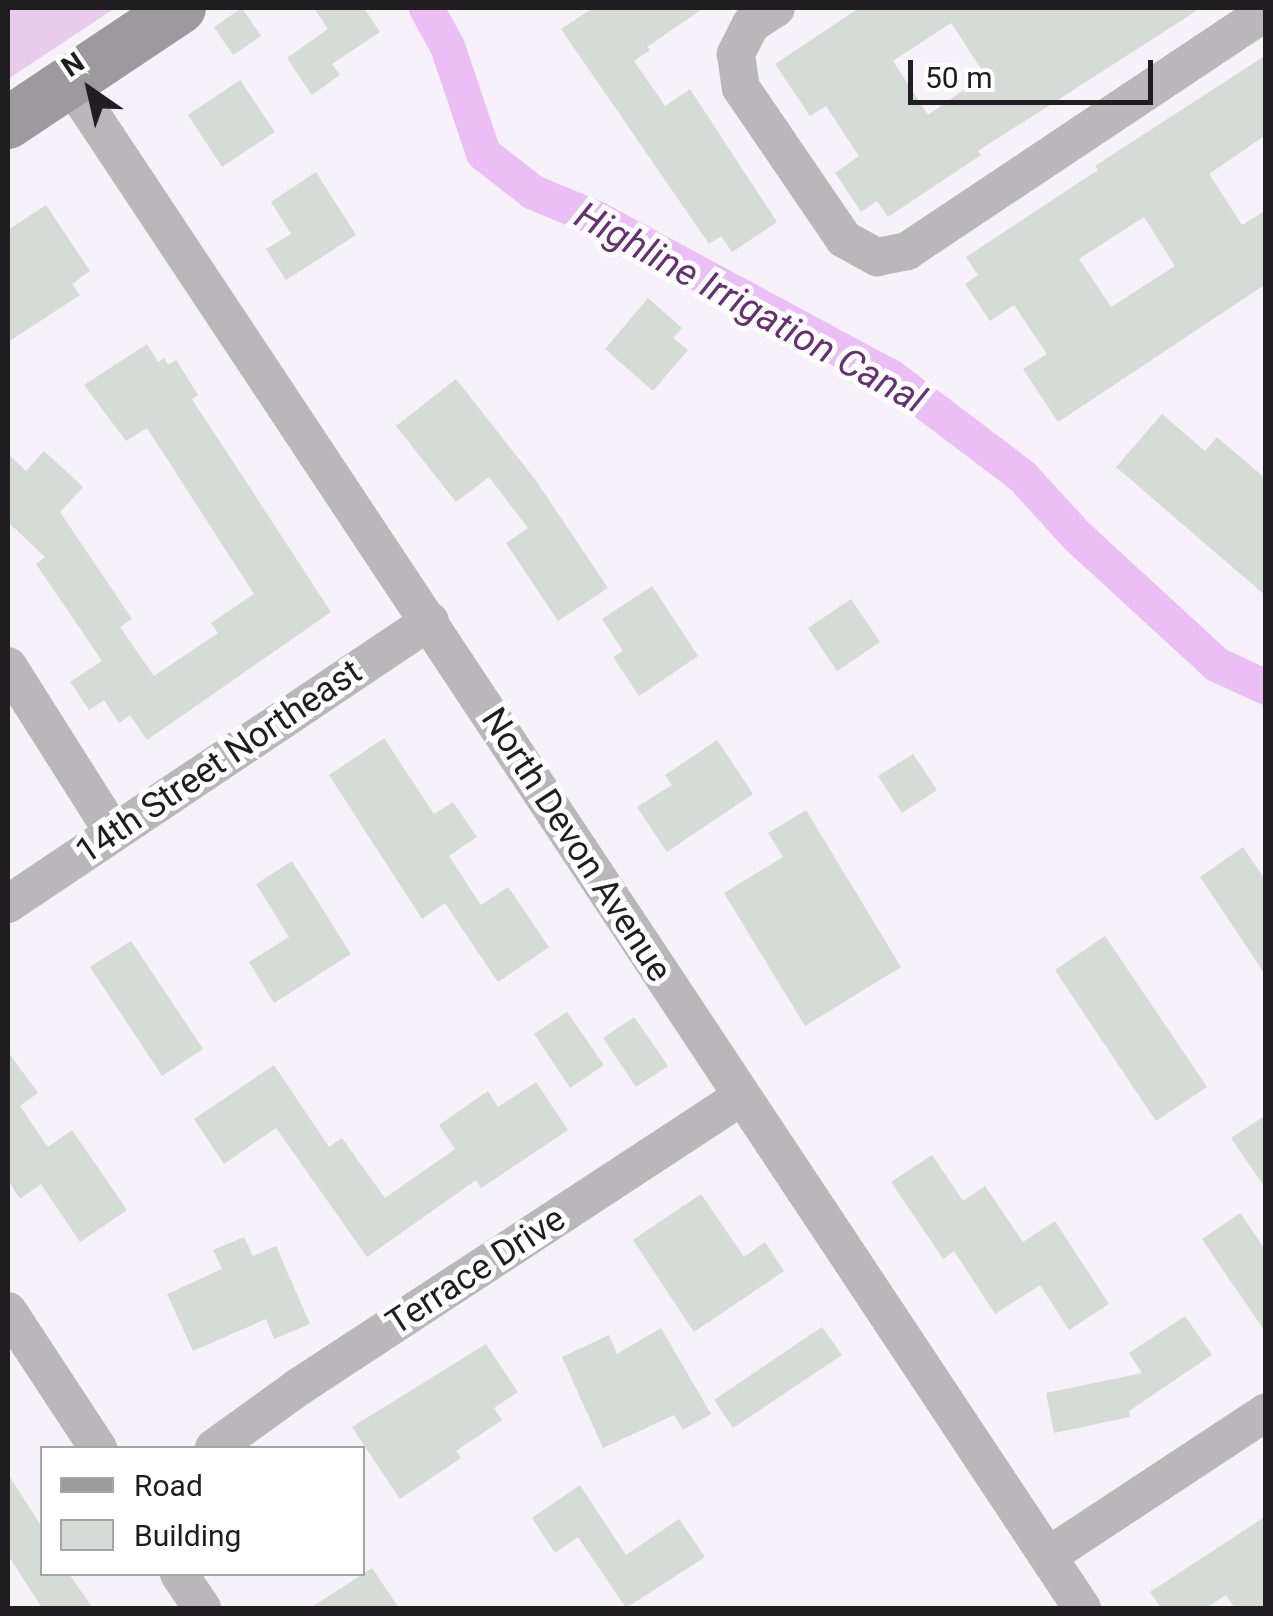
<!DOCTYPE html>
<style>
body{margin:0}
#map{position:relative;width:1273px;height:1616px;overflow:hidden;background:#f7f1f9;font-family:Roboto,sans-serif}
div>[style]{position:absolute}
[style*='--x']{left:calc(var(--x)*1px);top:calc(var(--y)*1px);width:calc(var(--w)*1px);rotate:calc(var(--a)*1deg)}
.green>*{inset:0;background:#e8cbed}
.canal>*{height:35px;margin:-17.5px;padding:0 17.5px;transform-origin:17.5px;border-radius:17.5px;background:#ecbef6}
.building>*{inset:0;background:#d5dcd5}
.street>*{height:38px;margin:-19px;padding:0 19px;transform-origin:19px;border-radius:19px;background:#bab7ba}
.secondary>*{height:52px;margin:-26px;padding:0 26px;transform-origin:26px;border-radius:26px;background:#9d999e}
span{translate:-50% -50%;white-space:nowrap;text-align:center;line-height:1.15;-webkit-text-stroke:10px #fff;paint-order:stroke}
.street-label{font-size:35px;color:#201d20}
.water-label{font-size:38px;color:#673072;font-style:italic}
.frame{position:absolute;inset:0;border:10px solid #201d20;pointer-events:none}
.legend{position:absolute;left:40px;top:1446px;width:325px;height:130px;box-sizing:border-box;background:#fff;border:2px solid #a6a5a6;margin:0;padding:12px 18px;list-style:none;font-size:30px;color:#201d20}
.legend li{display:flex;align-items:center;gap:20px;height:50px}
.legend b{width:50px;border:2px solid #a6a5a6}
.north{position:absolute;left:40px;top:40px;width:100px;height:100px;-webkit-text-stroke:8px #fff;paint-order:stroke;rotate:326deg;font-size:28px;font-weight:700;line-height:40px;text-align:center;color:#201d20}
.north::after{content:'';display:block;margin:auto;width:35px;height:45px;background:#201d20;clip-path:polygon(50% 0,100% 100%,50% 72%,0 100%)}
.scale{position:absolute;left:908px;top:60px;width:245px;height:45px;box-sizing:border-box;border:5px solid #201d20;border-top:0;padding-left:12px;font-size:30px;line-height:35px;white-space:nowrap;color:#201d20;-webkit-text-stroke:8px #fff;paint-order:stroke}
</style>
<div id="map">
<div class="green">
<i style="clip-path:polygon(8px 8px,115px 8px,8px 79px)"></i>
</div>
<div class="canal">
<i style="--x:426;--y:8;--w:43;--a:61.1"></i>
<i style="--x:447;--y:46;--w:113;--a:71.4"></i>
<i style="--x:483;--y:153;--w:63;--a:38"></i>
<i style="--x:533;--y:192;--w:68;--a:22.4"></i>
<i style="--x:596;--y:218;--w:334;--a:28.3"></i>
<i style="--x:890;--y:376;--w:166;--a:37.1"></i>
<i style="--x:1022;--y:476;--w:81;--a:47.5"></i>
<i style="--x:1077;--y:536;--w:189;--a:42.6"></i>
<i style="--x:1216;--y:664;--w:55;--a:24.7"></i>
</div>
<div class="building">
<i style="clip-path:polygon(242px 8px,261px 36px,233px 55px,214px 27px)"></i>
<i style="clip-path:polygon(314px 8px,364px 8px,380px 32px,332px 64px,340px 75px,312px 95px,287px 58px,328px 29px)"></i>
<i style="clip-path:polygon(593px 8px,704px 8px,647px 47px,650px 50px,634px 61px,665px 106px,690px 89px,777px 222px,732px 252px,721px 236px,709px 244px,561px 29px)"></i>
<i style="clip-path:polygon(evenodd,859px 8px,1201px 8px,978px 151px,981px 155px,888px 217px,877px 201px,861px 212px,835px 173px,859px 156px,826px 106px,810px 116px,775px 64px,859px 8px,951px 23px,985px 75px,928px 115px,893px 61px,951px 23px)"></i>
<i style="clip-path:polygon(evenodd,1266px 55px,1266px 135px,1209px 174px,1242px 225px,1266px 210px,1266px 284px,1058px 422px,1023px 369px,1047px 354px,1014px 305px,990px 321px,965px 284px,978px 275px,966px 257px,1098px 170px,1095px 166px,1266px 55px,1144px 217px,1175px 266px,1111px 307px,1079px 259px,1144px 217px)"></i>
<i style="clip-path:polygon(240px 80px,275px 132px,222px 167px,188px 115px)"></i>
<i style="clip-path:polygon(316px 172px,356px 235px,286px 280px,266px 249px,291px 234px,271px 202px)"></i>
<i style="clip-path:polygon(46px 205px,90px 271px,72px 284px,80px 295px,8px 342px,8px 230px)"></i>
<i style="clip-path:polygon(648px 298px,682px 328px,673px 338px,688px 350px,653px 391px,605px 349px)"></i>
<i style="clip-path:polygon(147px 344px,158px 362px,164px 358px,168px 365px,176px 360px,198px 395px,192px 399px,331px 612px,147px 740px,130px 715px,119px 723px,104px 700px,89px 710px,70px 682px,102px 661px,36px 564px,45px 557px,8px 522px,8px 454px,26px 471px,44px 451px,83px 487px,60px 512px,132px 619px,120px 627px,154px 676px,218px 633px,211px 623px,254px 594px,147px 428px,126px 441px,84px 385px)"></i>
<i style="clip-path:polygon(456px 379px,534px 478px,608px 588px,558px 621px,506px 543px,528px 528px,489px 477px,456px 502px,396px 426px)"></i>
<i style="clip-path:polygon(1162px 414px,1205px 451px,1217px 437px,1266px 479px,1266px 596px,1116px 467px)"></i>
<i style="clip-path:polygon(652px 586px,698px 656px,639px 696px,613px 657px,623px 651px,602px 619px)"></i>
<i style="clip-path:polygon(851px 599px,880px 642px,837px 671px,808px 628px)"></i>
<i style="clip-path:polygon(384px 738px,434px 814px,453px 802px,477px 837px,449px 856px,481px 905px,508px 887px,549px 947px,498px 982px,445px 903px,422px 919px,329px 775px)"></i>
<i style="clip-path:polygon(717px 740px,753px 794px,667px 852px,637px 807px,672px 785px,665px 775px)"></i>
<i style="clip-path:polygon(913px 754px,937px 790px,902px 813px,878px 776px)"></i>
<i style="clip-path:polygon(806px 810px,901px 967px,805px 1026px,724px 893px,783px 857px,768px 833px)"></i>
<i style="clip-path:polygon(1243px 847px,1266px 881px,1266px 976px,1200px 877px)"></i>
<i style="clip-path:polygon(292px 861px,351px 954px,274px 1003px,249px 962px,289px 937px,256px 884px)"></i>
<i style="clip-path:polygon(1105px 936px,1207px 1087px,1156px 1121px,1055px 970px)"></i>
<i style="clip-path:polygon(131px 941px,203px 1049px,162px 1076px,90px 967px)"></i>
<i style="clip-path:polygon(567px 1012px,604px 1065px,570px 1088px,534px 1034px)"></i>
<i style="clip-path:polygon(634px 1017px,668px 1066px,636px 1087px,603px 1038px)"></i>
<i style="clip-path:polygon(8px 1052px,38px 1093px,20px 1106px,48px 1147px,72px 1130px,127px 1210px,80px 1242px,41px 1184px,20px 1199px,8px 1180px)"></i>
<i style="clip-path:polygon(274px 1065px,329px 1147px,342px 1138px,385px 1198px,455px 1149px,439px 1125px,488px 1091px,498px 1107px,536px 1082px,568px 1130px,481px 1188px,476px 1180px,367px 1257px,276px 1128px,224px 1164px,194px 1119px)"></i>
<i style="clip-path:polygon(1266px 1115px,1266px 1189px,1231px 1138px)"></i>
<i style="clip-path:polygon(932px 1155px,963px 1201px,985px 1186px,1023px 1242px,1055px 1221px,1109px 1304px,1069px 1330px,1040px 1285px,995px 1314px,954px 1251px,943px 1259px,891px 1182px)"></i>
<i style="clip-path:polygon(701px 1194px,744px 1257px,765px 1242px,784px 1271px,694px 1332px,633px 1240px)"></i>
<i style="clip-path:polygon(1240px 1213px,1266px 1251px,1266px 1333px,1202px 1239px)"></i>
<i style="clip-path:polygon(244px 1237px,253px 1256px,276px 1246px,310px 1324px,274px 1339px,266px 1319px,193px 1351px,167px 1294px,222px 1269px,213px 1250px)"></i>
<i style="clip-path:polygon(1185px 1316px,1212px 1355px,1129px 1411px,1130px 1417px,1054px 1433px,1046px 1393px,1142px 1373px,1129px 1353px)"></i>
<i style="clip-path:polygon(822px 1327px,842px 1355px,733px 1428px,714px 1400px)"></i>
<i style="clip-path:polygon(661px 1328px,711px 1414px,683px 1430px,674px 1415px,603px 1448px,562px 1357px,609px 1335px,617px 1354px)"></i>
<i style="clip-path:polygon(486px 1344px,518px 1392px,494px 1408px,502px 1420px,456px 1451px,461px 1458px,400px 1499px,352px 1427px)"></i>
<i style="clip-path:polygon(8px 1474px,42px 1527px,42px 1574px,69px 1574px,93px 1608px,42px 1608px,8px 1555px)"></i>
<i style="clip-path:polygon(580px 1485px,626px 1555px,679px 1519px,705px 1557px,626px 1608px,578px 1537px,555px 1553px,532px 1518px)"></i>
<i style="clip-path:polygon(1266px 1516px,1266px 1608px,1235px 1608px,1226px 1595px,1206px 1608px,1161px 1608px,1150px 1592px)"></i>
<i style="clip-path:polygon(372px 1568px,399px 1608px,310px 1608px)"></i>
</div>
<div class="street">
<i style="--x:776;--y:8;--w:30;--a:147"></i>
<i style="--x:751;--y:24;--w:34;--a:117"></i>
<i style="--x:736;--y:54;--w:34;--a:82"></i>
<i style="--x:741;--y:88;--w:183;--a:55.7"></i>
<i style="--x:844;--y:239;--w:38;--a:29"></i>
<i style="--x:877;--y:257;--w:31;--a:-11"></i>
<i style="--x:907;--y:251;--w:431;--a:-33.7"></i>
<i style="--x:70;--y:82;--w:1831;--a:56.45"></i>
<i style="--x:8;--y:666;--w:196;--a:57.7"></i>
<i style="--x:8;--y:904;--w:508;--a:-33.85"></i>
<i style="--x:8;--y:1311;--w:164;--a:56.7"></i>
<i style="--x:214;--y:1448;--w:106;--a:-35.8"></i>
<i style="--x:300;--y:1386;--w:527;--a:-33.24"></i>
<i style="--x:1048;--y:1556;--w:261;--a:-33.4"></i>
<i style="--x:179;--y:1574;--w:41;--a:55.9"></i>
</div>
<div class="secondary">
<i style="--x:8;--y:123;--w:207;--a:-33.8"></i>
</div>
<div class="street-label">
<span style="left:219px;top:762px;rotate:-34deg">14th Street Northeast</span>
<span style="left:576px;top:845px;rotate:57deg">North Devon Avenue</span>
<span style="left:476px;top:1271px;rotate:-33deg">Terrace Drive</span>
</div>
<div class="water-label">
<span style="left:750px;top:308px;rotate:29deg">Highline Irrigation Canal</span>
</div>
<div class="frame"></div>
<ul class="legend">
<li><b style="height:12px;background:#9d999e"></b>Road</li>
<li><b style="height:28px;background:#d5dcd5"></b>Building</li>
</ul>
<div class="north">N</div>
<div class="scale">50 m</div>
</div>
